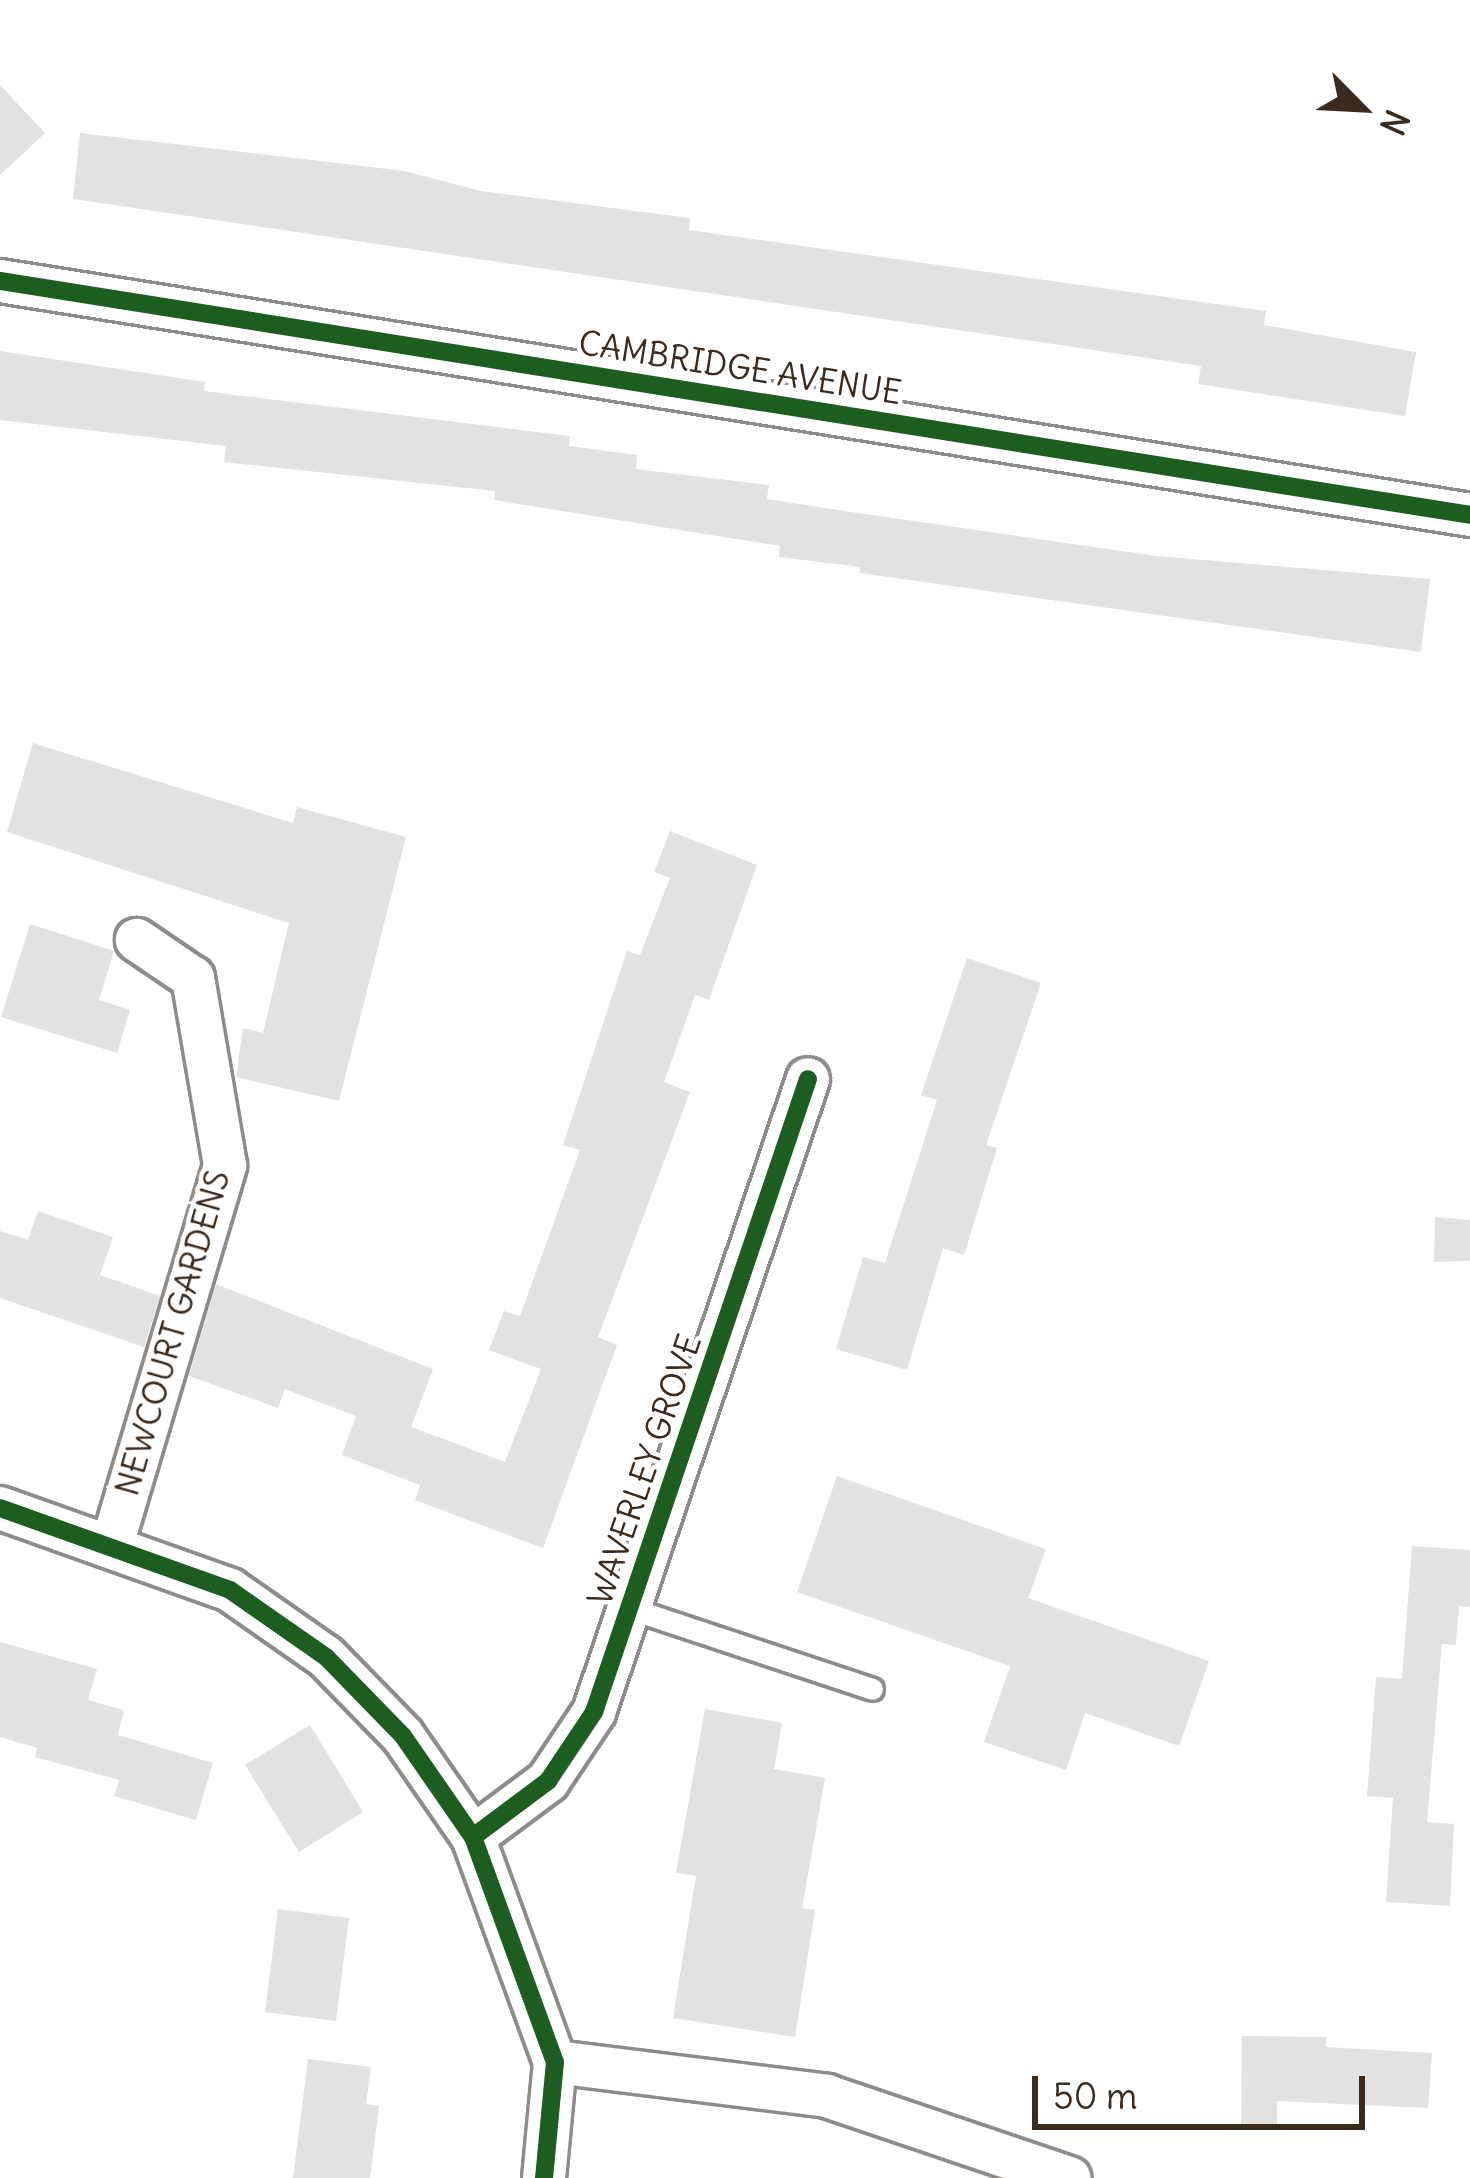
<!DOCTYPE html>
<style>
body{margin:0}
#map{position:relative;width:1470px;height:2178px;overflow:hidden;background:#fff;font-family:Delius,sans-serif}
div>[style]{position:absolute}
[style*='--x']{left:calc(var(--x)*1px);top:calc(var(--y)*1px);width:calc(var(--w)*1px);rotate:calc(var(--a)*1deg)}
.building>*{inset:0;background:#e3e2e2}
.roads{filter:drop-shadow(3px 0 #8e8b88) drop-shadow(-3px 0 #8e8b88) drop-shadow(0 3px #8e8b88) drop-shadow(0 -3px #8e8b88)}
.lane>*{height:21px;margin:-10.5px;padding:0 10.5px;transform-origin:10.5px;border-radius:10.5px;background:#fff}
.street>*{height:42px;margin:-21px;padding:0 21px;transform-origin:21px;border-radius:21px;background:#fff}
.cycleway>*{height:18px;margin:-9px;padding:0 9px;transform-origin:9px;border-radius:9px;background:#1b5e20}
span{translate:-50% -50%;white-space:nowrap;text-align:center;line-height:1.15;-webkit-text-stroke:9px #fff;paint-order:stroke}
.street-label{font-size:33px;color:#3b2a1e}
.north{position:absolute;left:1302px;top:48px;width:120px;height:120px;-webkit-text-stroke:9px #fff;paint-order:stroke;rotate:114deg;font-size:33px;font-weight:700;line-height:48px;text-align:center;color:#3b2a1e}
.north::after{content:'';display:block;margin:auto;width:42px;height:54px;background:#3b2a1e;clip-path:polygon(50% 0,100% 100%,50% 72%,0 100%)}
.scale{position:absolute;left:1032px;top:2076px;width:333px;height:54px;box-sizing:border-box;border:6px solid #3b2a1e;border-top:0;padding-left:15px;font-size:36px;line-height:42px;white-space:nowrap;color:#3b2a1e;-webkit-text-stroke:9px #fff;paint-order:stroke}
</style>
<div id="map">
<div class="building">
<i style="clip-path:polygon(0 85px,45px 133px,0 175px)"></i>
<i style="clip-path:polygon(80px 133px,405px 171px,481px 191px,690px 218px,689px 230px,1266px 311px,1264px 325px,1416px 352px,1405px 416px,1198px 384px,1201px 366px,73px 199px)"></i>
<i style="clip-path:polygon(0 351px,205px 382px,204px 391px,570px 436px,569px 446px,637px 455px,636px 469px,769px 485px,767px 499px,851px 512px,1156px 556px,1430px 579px,1421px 652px,860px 573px,860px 567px,779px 557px,780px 546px,494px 500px,495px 491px,224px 462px,226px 446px,0 420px)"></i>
<i style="clip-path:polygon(33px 743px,293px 823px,297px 807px,406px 837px,339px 1101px,236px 1077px,243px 1028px,263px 1033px,289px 923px,7px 832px)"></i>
<i style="clip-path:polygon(670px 831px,757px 865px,709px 1000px,695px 995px,664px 1082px,690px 1092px,598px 1337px,617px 1345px,543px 1548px,415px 1500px,420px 1485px,342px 1455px,356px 1416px,285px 1389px,278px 1408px,189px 1376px,216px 1284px,433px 1369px,411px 1427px,505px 1462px,541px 1369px,489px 1350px,504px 1311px,520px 1316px,580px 1150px,563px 1145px,627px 951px,640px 955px,670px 878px,654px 872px)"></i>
<i style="clip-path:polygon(30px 924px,114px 951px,99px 1000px,130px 1010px,117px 1053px,1px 1017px)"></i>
<i style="clip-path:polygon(967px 958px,1041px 983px,986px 1145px,997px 1148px,964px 1255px,943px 1248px,907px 1370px,836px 1349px,863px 1257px,885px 1263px,937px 1100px,921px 1095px)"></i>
<i style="clip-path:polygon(38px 1211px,113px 1237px,100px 1275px,160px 1296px,144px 1347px,0 1298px,0 1231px,28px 1240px)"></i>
<i style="clip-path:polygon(1435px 1217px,1470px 1220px,1470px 1261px,1434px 1262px)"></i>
<i style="clip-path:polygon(837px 1476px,1046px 1549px,1028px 1598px,1209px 1661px,1179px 1746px,1085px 1713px,1066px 1770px,984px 1742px,1010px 1666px,797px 1592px)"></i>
<i style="clip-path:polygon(1412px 1546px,1470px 1550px,1470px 1607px,1459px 1606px,1456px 1645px,1442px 1644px,1427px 1822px,1454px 1824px,1450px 1906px,1386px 1902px,1393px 1798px,1367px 1796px,1376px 1677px,1402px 1679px)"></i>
<i style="clip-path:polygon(0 1642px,97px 1669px,88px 1700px,124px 1710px,118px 1735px,213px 1763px,196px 1820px,114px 1796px,119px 1780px,35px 1757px,37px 1748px,0 1737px)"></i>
<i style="clip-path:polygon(705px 1709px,782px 1723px,774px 1769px,825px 1778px,802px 1908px,815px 1910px,795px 2037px,673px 2018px,696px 1876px,676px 1873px)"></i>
<i style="clip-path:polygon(310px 1725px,363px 1812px,299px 1852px,245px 1765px)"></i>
<i style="clip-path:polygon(278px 1909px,349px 1918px,336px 2021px,265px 2012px)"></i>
<i style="clip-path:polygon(1242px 2036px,1326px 2037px,1326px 2047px,1432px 2053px,1428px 2108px,1277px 2101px,1277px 2125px,1241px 2125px)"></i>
<i style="clip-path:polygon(308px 2059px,371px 2067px,366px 2104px,379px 2106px,370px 2178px,293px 2178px)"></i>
</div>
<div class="roads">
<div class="lane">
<i style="--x:629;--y:1608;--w:256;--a:18.4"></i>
</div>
<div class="street">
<i style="--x:0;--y:281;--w:1489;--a:9.04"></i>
<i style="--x:0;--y:1508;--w:244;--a:19.6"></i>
<i style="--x:230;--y:1590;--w:117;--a:34.9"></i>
<i style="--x:326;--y:1657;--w:110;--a:45.7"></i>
<i style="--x:403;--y:1736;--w:123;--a:55.3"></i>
<i style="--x:473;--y:1837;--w:239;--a:70"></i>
<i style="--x:555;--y:2062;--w:117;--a:95.4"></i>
<i style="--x:112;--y:1545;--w:396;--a:-73.4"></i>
<i style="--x:225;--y:1165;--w:190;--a:-99.7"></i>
<i style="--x:193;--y:978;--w:68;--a:-145.8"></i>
<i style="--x:473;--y:1837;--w:94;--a:-36.7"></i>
<i style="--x:548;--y:1781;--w:83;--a:-56.3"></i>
<i style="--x:594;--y:1712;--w:668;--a:-71.32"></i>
<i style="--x:555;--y:2062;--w:274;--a:7.1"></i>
<i style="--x:827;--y:2096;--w:256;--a:18.7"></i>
</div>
</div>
<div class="cycleway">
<i style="--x:0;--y:281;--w:1489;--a:9.04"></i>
<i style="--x:0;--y:1508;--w:244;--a:19.6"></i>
<i style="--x:230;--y:1590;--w:117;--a:34.9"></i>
<i style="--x:326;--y:1657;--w:110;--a:45.7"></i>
<i style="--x:403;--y:1736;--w:123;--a:55.3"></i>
<i style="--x:473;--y:1837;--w:239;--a:70"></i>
<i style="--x:555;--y:2062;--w:117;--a:95.4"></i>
<i style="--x:473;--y:1837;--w:94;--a:-36.7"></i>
<i style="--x:548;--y:1781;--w:83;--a:-56.3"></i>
<i style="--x:594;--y:1712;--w:668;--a:-71.32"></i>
</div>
<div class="street-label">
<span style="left:740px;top:368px;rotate:9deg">CAMBRIDGE AVENUE</span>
<span style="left:173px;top:1333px;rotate:-74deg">NEWCOURT GARDENS</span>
<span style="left:645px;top:1470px;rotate:-71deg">WAVERLEY GROVE</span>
</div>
<div class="north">N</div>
<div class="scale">50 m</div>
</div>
